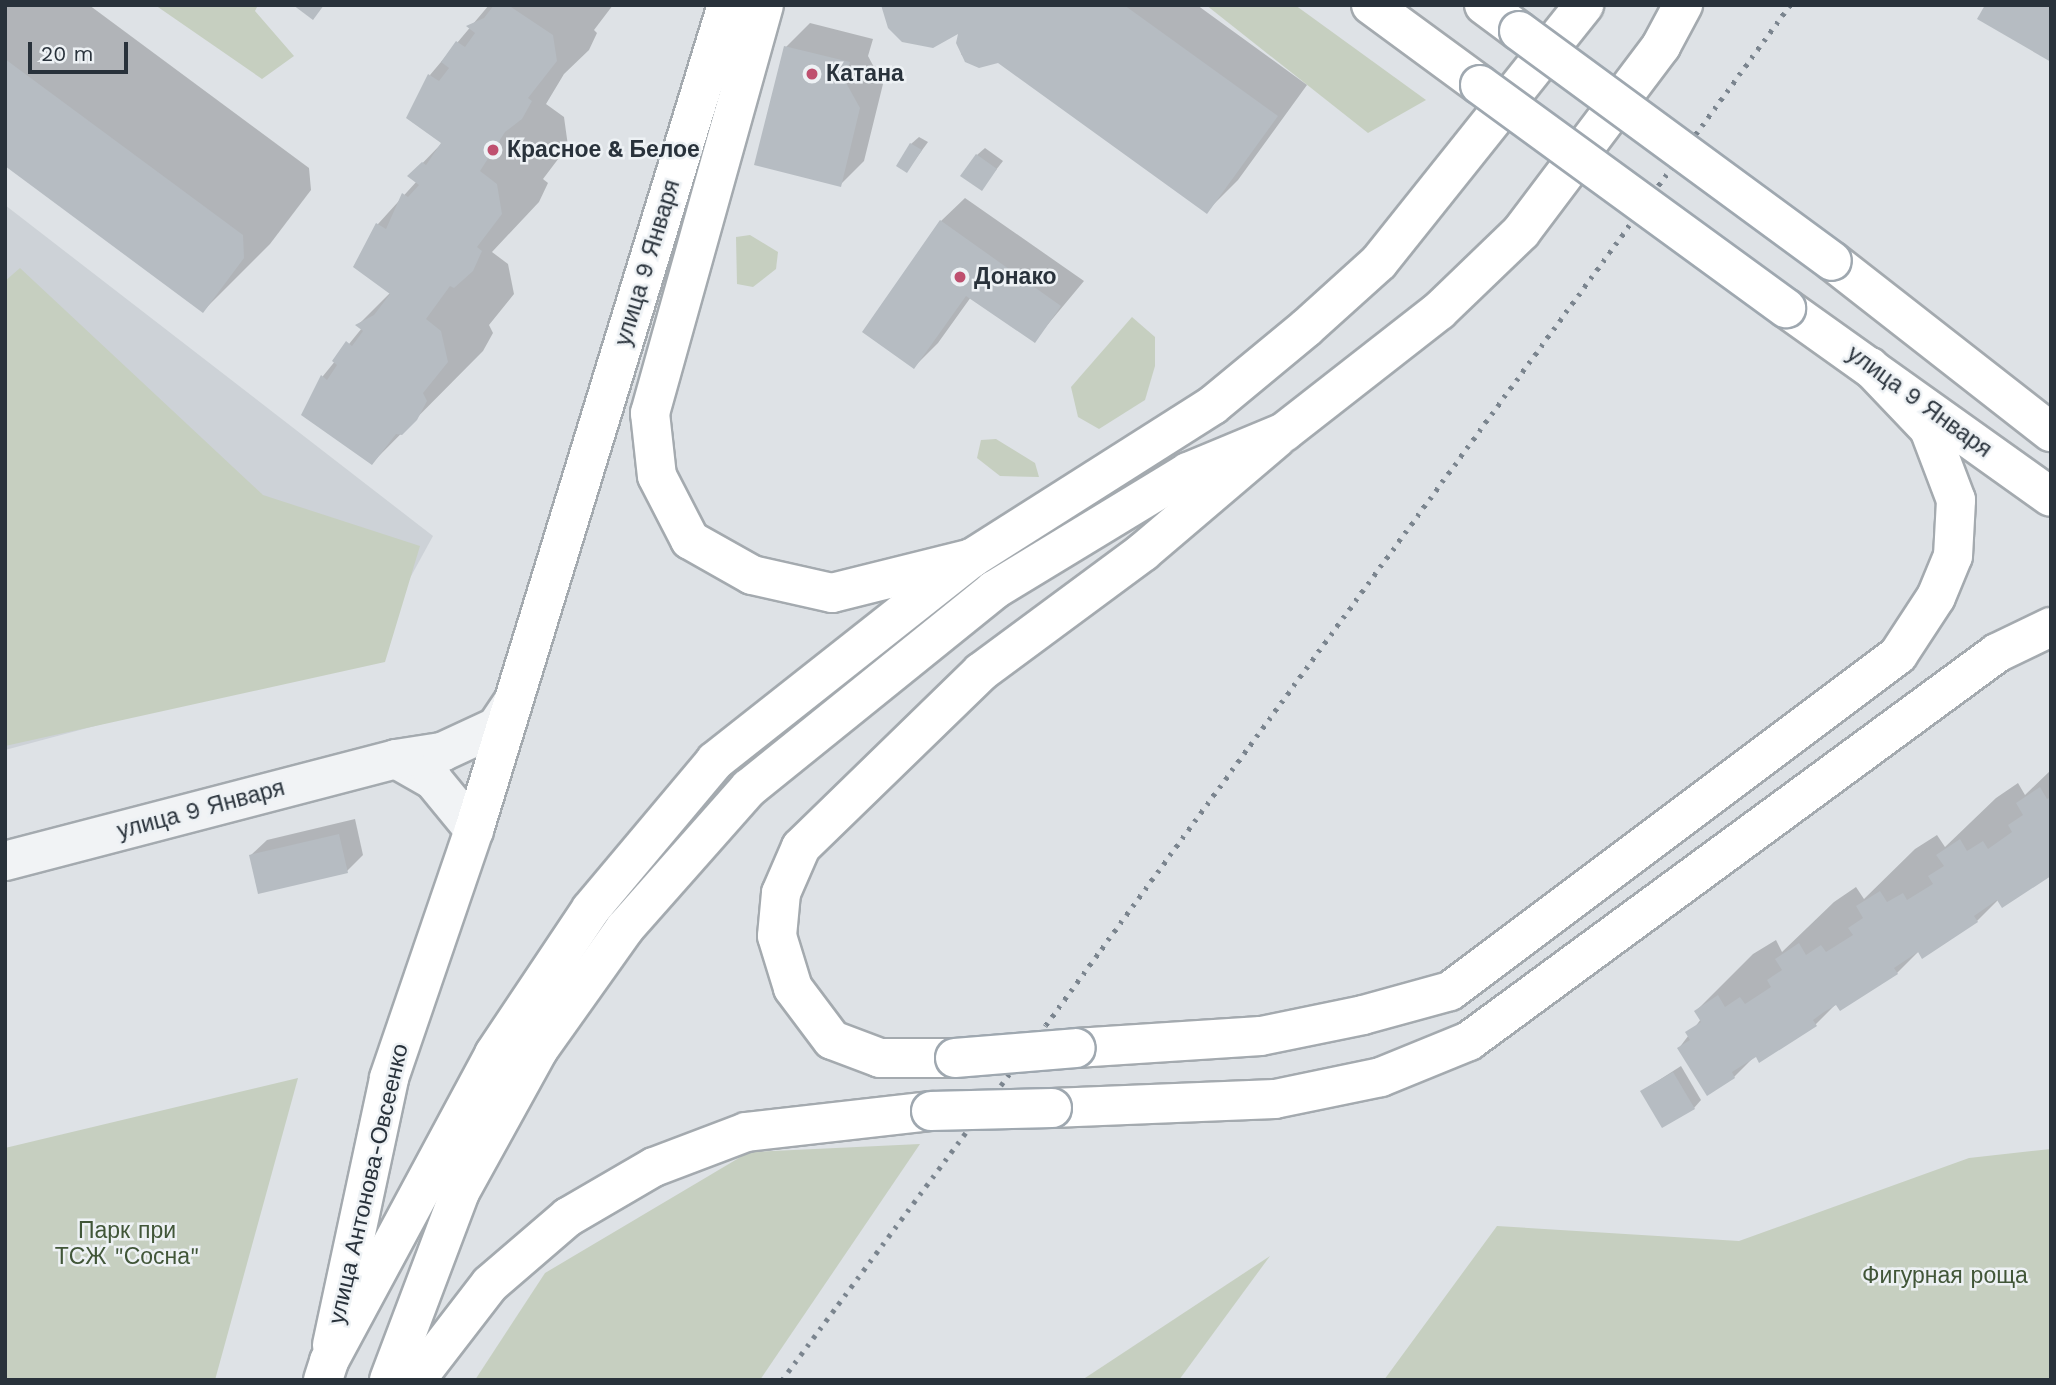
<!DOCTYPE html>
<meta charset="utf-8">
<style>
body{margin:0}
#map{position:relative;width:2056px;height:1385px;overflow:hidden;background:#dee2e6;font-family:"Work Sans",sans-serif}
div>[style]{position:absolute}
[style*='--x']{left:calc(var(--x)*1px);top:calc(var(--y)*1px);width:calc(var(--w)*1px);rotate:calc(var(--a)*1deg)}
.built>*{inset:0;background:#cdd2d7}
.green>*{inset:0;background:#c6cfc0}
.shadow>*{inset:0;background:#0003}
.building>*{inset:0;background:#b6bcc2}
.roads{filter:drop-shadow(2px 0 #a4aaaf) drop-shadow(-2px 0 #a4aaaf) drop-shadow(0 2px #a4aaaf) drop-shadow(0 -2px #a4aaaf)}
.minor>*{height:38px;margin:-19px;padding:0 19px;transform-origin:19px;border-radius:19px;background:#f1f3f5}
.major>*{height:38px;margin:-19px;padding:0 19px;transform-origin:19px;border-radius:19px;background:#fff}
.highway>*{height:38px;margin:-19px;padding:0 19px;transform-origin:19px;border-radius:19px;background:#fff}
.rail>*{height:5px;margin-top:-2.5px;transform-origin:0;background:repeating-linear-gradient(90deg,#7a848e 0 3.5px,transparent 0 10.5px)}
.bridges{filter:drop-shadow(2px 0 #9fa8b0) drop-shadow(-2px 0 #9fa8b0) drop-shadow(0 2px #9fa8b0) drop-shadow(0 -2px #9fa8b0)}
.major-bridge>*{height:38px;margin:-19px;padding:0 19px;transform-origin:19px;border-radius:19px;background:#fff}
.dots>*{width:19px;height:19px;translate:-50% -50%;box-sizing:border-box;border:4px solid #edf1f4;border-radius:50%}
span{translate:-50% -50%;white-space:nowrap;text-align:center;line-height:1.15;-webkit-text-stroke:5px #edf1f4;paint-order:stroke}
.poi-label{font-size:23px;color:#29323b;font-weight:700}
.left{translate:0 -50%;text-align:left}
.street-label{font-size:23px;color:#29323b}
.park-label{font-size:23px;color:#415638}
.frame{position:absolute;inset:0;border:7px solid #29323b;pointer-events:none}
.scale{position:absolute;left:28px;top:42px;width:100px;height:32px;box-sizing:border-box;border:4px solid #29323b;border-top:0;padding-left:9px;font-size:21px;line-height:24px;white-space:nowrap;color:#29323b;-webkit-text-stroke:5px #edf1f4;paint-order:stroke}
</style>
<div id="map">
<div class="built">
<i style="clip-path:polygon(5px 205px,433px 536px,369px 653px,5px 750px)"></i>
</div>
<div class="green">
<i style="clip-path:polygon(155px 5px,258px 5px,255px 11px,294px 56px,262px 79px)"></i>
<i style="clip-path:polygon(1206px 5px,1295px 5px,1426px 100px,1368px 133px)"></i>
<i style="clip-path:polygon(750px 235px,778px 252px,776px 269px,753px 287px,737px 284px,736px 237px)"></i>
<i style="clip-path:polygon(20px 268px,263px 495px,420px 546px,385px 662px,5px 746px,5px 281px)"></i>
<i style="clip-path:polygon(1132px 317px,1155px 337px,1155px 366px,1145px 400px,1099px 429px,1078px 417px,1071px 387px)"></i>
<i style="clip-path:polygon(996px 439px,1035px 463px,1039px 477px,1000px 476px,977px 458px,981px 440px)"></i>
<i style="clip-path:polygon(298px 1078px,215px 1380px,5px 1380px,5px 1148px)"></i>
<i style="clip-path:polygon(920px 1144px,760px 1380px,475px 1380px,545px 1273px,749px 1152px)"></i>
<i style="clip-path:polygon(2051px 1149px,2051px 1380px,1384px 1380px,1497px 1226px,1739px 1241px,1969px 1158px)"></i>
<i style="clip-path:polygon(1270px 1256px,1179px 1380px,1082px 1380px)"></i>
</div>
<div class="shadow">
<i style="clip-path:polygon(5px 5px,89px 5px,309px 168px,311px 190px,270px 244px,203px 311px,5px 164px)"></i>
<i style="clip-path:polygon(489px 5px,613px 5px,594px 30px,597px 33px,589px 50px,564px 74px,546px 104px,564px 117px,568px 146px,543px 179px,548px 183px,539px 202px,492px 252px,508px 264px,514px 294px,489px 325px,493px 333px,483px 351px,372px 463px,304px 414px,323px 376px,362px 328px,358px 325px,391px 292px,355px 266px,378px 224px,417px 181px,410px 176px,443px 142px,430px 75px)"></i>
<i style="clip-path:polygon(884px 5px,1197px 5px,1307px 85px,1238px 180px,1207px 211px,998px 61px,971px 64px,961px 54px,960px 31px)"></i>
<i style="clip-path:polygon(810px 23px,873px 39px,868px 56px,883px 84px,864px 161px,840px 185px,786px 47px)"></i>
<i style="clip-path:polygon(919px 137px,928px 142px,907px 171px,911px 144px)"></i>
<i style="clip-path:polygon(985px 148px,1003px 161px,981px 189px,977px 155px)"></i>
<i style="clip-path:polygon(965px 198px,1084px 281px,1034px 341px,971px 297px,938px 343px,914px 367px,941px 221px)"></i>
<i style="clip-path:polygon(2051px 770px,2051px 874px,1999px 899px,1977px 921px,1919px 951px,1897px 973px,1837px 1003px,1815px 1025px,1756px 1055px,1734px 1077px,1679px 1048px,1701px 1019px,1696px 1011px,1753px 954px,1776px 940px,1782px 952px,1834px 902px,1856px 887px,1864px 899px,1915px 849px,1937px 835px,1945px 847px,1996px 798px,2018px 783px,2025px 795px)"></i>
<i style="clip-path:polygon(355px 819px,363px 855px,347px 871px,251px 855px,267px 840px)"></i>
<i style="clip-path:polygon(1681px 1066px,1701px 1100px,1694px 1108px,1642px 1091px)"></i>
</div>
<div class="building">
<i style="clip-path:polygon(293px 5px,324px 5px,313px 20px)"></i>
<i style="clip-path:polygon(494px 5px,508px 5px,553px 35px,557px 61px,528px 98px,532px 101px,522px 119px,505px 132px,480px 171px,497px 184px,502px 214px,477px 247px,482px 251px,473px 271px,454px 288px,450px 286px,426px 319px,441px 331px,448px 362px,423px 393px,427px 401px,417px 420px,402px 435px,396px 434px,372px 465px,301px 415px,321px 375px,327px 380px,337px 365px,332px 361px,346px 341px,352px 346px,363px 331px,355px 325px,374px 315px,390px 294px,353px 267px,376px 223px,386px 229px,402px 193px,408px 197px,419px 185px,407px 176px,422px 162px,426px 165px,441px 143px,406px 118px,428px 74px,439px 81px,449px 68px,441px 62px,456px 41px,465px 47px,475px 33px,466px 26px,484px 18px)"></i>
<i style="clip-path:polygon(881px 5px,1124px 5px,1278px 116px,1207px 214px,998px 63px,979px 68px,965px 62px,956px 43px,958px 34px,933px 48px,902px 42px,888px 28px)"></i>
<i style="clip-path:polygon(1985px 5px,2051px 5px,2051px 62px,1977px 19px)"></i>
<i style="clip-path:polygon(784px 46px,850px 62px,845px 81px,860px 108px,841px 187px,754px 165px)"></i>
<i style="clip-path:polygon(5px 59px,243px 235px,244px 258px,203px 313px,5px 166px)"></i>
<i style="clip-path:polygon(910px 143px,922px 150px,907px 173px,896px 166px)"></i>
<i style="clip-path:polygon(976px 154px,997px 169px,982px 191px,960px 176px)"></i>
<i style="clip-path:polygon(940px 220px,1061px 306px,1035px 343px,966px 296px,914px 369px,862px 332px)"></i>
<i style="clip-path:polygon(2040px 787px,2047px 799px,2051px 797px,2051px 876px,2002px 908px,1997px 900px,1974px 916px,1978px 922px,1922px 959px,1918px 952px,1894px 968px,1898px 974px,1840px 1011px,1836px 1005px,1824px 1012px,1813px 1020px,1817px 1026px,1759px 1063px,1756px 1057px,1732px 1072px,1735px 1078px,1707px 1096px,1677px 1048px,1690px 1040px,1685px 1032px,1701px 1022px,1694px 1011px,1718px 995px,1725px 1007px,1740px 997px,1745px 1004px,1771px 987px,1767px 980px,1782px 970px,1775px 959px,1799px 943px,1806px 955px,1821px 945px,1826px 952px,1853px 935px,1848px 928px,1863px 918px,1856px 906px,1880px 891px,1887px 902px,1903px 893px,1907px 900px,1933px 884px,1928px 876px,1944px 866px,1936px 855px,1960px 839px,1967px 851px,1983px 841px,1988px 849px,2012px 832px,2008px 825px,2023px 815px,2016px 803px)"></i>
<i style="clip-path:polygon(339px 834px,348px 873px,258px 894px,249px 855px)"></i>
<i style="clip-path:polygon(1673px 1072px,1695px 1109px,1662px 1128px,1640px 1091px)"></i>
</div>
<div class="roads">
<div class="minor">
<i style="--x:396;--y:759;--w:43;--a:29.6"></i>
<i style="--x:433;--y:780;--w:65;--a:50.6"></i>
<i style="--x:5;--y:861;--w:404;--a:-14.6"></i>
<i style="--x:396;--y:759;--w:47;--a:-8.7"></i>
<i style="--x:442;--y:752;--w:60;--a:-24.8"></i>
<i style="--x:496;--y:727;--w:30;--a:-56"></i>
</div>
<div class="major">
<i style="--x:764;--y:5;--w:424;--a:105.6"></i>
<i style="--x:650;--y:413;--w:63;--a:83.7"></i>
<i style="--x:657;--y:476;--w:72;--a:62.7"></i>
<i style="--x:690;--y:540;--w:71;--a:29.4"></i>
<i style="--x:752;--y:575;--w:82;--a:12.7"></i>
<i style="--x:832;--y:593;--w:144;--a:-14"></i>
<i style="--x:1371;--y:5;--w:135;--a:36.3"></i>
<i style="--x:1484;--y:5;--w:44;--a:36.6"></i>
<i style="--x:1832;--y:261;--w:278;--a:38"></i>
<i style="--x:1786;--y:308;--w:325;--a:35.5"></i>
<i style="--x:1076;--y:1048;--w:185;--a:-3.7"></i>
<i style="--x:1261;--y:1036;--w:104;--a:-11.6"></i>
<i style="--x:1363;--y:1015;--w:90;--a:-15.4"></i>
<i style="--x:1450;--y:991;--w:560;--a:-36.87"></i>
<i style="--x:1898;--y:655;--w:69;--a:-56.8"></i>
<i style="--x:1936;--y:597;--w:44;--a:-67.5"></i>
<i style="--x:1953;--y:556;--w:56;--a:-86.9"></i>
<i style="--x:1956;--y:500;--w:76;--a:-110.8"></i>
<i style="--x:1929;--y:429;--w:86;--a:-133.6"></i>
<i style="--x:955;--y:1058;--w:75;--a:180"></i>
<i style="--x:880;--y:1058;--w:51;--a:-159.4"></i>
<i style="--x:832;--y:1040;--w:65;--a:-126.9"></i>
<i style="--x:793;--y:988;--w:54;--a:-107.1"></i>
<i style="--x:777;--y:936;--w:43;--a:-84.7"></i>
<i style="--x:781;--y:893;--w:50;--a:-66.5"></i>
<i style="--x:801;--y:847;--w:251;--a:-44.2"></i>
<i style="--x:981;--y:672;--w:202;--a:-36.5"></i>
<i style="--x:1143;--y:552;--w:176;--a:-40.4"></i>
<i style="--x:1052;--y:1108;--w:223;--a:-2.3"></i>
<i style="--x:1275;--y:1099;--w:108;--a:-11.7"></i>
<i style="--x:1381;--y:1077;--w:95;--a:-22.2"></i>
<i style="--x:1469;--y:1041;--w:655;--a:-36.31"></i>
<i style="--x:1997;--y:653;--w:60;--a:-25.7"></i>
<i style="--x:332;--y:1345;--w:273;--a:-77.9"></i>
<i style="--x:389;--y:1078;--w:262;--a:-71.1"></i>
<i style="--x:474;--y:830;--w:863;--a:-72.95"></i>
<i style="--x:416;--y:1380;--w:121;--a:-52.4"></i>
<i style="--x:490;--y:1284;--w:103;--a:-40.7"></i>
<i style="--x:568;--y:1217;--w:99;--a:-30.2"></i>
<i style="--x:654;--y:1167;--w:98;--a:-20.8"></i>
<i style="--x:746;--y:1132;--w:186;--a:-6.5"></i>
</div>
<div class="highway">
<i style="--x:323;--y:1380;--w:20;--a:-72"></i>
<i style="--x:329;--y:1361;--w:349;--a:-61.7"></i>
<i style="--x:494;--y:1054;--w:174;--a:-56.2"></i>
<i style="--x:591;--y:909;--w:193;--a:-50"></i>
<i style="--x:715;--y:761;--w:328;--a:-38.3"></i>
<i style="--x:972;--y:558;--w:285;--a:-32.4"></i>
<i style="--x:1213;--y:405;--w:121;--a:-39.6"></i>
<i style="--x:1306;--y:328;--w:98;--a:-42.1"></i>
<i style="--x:1379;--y:262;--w:329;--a:-51.4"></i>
<i style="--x:389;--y:1380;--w:201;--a:-69.3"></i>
<i style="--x:460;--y:1192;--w:163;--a:-61.1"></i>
<i style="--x:539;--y:1049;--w:148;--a:-54.6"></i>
<i style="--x:625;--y:928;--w:187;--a:-48.5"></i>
<i style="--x:749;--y:788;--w:315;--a:-38.9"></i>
<i style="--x:994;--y:590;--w:227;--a:-31.3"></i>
<i style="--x:1188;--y:472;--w:104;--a:-22.6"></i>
<i style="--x:1284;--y:432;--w:197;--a:-38"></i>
<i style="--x:1439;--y:311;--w:114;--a:-43.9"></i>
<i style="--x:1521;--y:232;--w:233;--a:-53"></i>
<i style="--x:1661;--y:46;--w:47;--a:-61.8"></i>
</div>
</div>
<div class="rail">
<i style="--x:782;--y:1380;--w:442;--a:-53.4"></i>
<i style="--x:1046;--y:1025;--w:1263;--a:-53.89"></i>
</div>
<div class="bridges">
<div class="major-bridge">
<i style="--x:1519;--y:31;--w:388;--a:36.3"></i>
<i style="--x:1480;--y:85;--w:379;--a:36.1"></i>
<i style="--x:955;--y:1058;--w:121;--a:-4.7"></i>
<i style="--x:931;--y:1111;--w:121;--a:-1.4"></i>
</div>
</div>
<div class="dots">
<i style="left:812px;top:74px;background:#bf506f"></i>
<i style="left:493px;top:150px;background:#bf506f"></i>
<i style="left:960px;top:277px;background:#bf506f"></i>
</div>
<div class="poi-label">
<span class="left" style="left:826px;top:74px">Катана</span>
<span class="left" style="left:507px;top:150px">Красное &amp; Белое</span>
<span class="left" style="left:974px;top:277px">Донако</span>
</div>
<div class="street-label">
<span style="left:648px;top:263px;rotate:-73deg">улица 9 Января</span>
<span style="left:1919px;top:402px;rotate:36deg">улица 9 Января</span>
<span style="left:201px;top:810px;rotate:-15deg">улица 9 Января</span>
<span style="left:369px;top:1184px;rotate:-77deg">улица Антонова-Овсеенко</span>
</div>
<div class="park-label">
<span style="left:127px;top:1244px">Парк при<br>ТСЖ "Сосна"</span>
<span style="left:1945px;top:1276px">Фигурная роща</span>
</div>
<div class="frame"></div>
<div class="scale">20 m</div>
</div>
